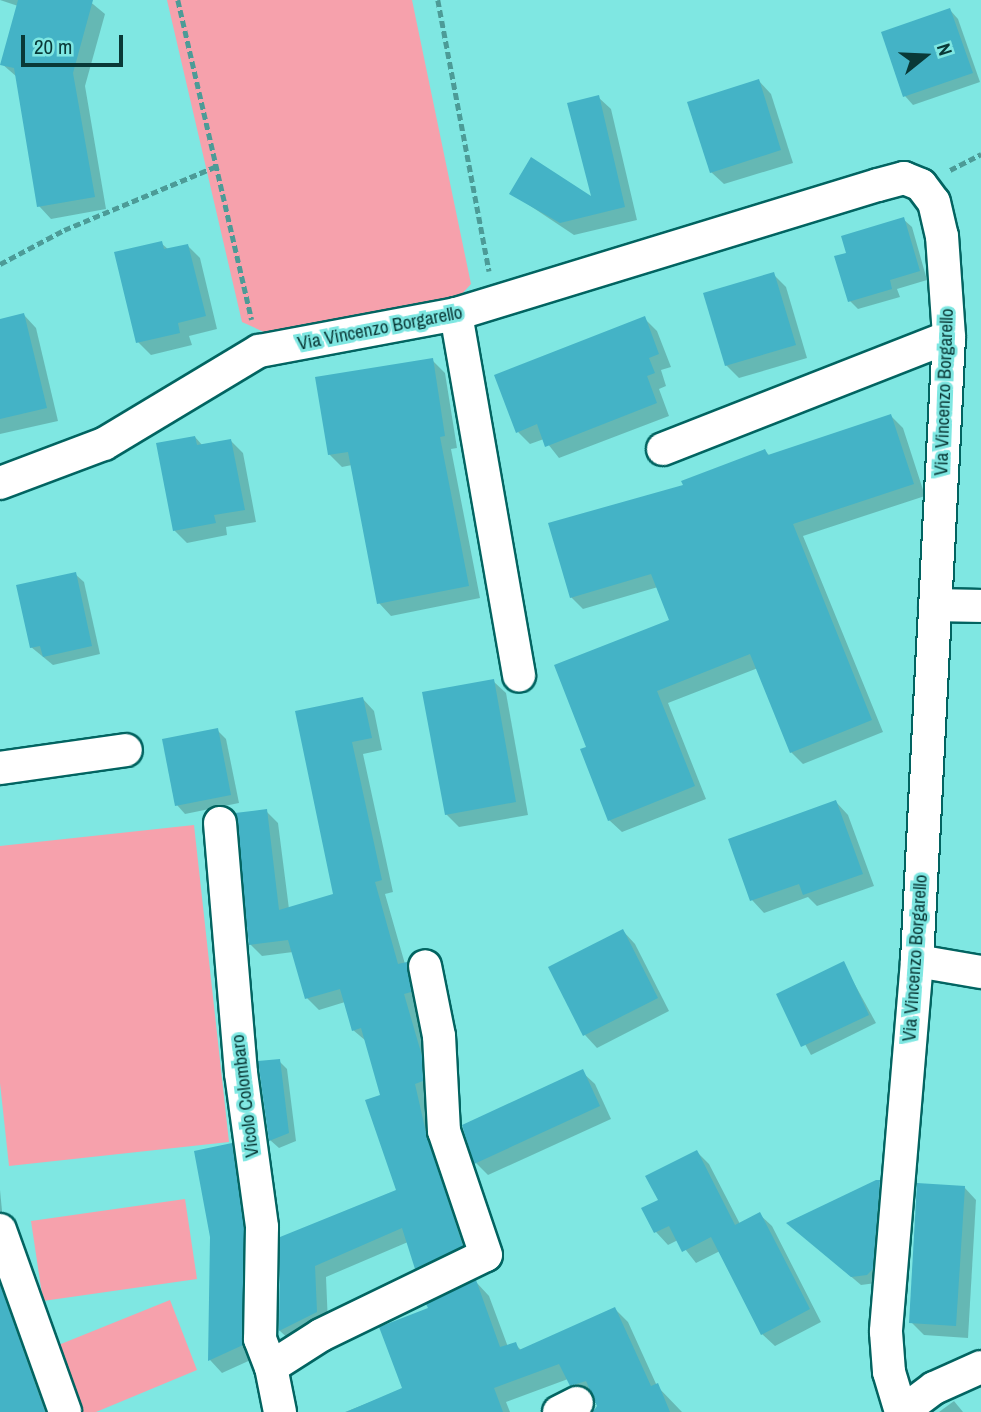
<!DOCTYPE html>
<style>
body{margin:0}
#map{position:relative;width:981px;height:1412px;overflow:hidden;background:#7fe7e2;font-family:"Archivo Narrow",sans-serif}
div>[style]{position:absolute}
[style*='--x']{left:calc(var(--x)*1px);top:calc(var(--y)*1px);width:calc(var(--w)*1px);rotate:calc(var(--a)*1deg)}
.green>*{inset:0;background:#f6a1ac}
.shadow>*{inset:0;background:#0003}
.building>*{inset:0;background:#44b3c6}
.path>*{height:4.5px;margin-top:-2.25px;transform-origin:0;background:repeating-linear-gradient(90deg,#4c9b97 0 7px,transparent 0 10.5px)}
.roads{filter:drop-shadow(2px 0 #026461) drop-shadow(-2px 0 #026461) drop-shadow(0 2px #026461) drop-shadow(0 -2px #026461)}
.minor>*{height:32px;margin:-16px;padding:0 16px;transform-origin:16px;border-radius:16px;background:#fff}
span{translate:-50% -50%;white-space:nowrap;text-align:center;line-height:1.15;-webkit-text-stroke:6px #7fe7e2;paint-order:stroke}
.street-label{font-size:19px;color:#093937}
.north{position:absolute;left:890px;top:21px;width:70px;height:70px;-webkit-text-stroke:5px #7fe7e2;paint-order:stroke;rotate:72deg;font-size:19px;font-weight:700;line-height:28px;text-align:center;color:#093937}
.north::after{content:'';display:block;margin:auto;width:24px;height:32px;background:#093937;clip-path:polygon(50% 0,100% 100%,50% 72%,0 100%)}
.scale{position:absolute;left:21px;top:35px;width:102px;height:32px;box-sizing:border-box;border:4px solid #093937;border-top:0;padding-left:9px;font-size:21px;line-height:24px;white-space:nowrap;color:#093937;-webkit-text-stroke:5px #7fe7e2;paint-order:stroke}
</style>
<div id="map">
<div class="green">
<i style="clip-path:polygon(167px 0,412px 0,471px 284px,460px 296px,275px 337px,242px 322px)"></i>
<i style="clip-path:polygon(194px 825px,229px 1142px,9px 1166px,0 1083px,0 846px)"></i>
<i style="clip-path:polygon(185px 1199px,197px 1279px,43px 1301px,31px 1221px)"></i>
<i style="clip-path:polygon(170px 1300px,197px 1370px,96px 1412px,75px 1412px,51px 1348px)"></i>
</div>
<div class="shadow">
<i style="clip-path:polygon(0 0,88px 0,105px 14px,85px 86px,106px 209px,51px 219px,39px 206px,17px 77px,2px 64px,18px 6px)"></i>
<i style="clip-path:polygon(950px 10px,958px 19px,980px 82px,913px 105px,905px 96px,883px 33px)"></i>
<i style="clip-path:polygon(759px 81px,771px 94px,793px 163px,724px 184px,711px 172px)"></i>
<i style="clip-path:polygon(598px 97px,611px 109px,637px 220px,574px 235px,511px 193px,594px 200px)"></i>
<i style="clip-path:polygon(903px 219px,912px 227px,927px 280px,897px 289px,900px 297px,858px 309px,850px 301px,848px 254px)"></i>
<i style="clip-path:polygon(161px 243px,169px 250px,188px 246px,200px 258px,217px 329px,189px 336px,192px 345px,151px 355px,138px 342px)"></i>
<i style="clip-path:polygon(773px 274px,786px 287px,807px 358px,739px 378px,726px 365px)"></i>
<i style="clip-path:polygon(24px 315px,36px 328px,58px 421px,0 434px,0 321px)"></i>
<i style="clip-path:polygon(644px 318px,657px 331px,671px 367px,661px 370px,666px 386px,659px 389px,669px 416px,559px 458px,544px 439px,530px 444px,518px 432px)"></i>
<i style="clip-path:polygon(432px 360px,445px 373px,457px 448px,451px 449px,480px 598px,391px 616px,379px 603px,352px 465px,342px 467px,329px 454px)"></i>
<i style="clip-path:polygon(891px 416px,903px 428px,925px 496px,803px 536px,883px 732px,803px 764px,791px 752px,758px 668px,668px 703px,706px 799px,622px 832px,609px 820px,589px 748px,671px 621px,658px 587px,583px 609px,571px 597px,685px 486px,765px 451px,770px 456px)"></i>
<i style="clip-path:polygon(195px 437px,203px 446px,231px 441px,243px 453px,256px 522px,226px 527px,227px 535px,187px 543px,174px 530px)"></i>
<i style="clip-path:polygon(75px 574px,84px 582px,100px 654px,53px 665px,31px 647px)"></i>
<i style="clip-path:polygon(493px 681px,506px 693px,528px 815px,459px 827px,446px 814px)"></i>
<i style="clip-path:polygon(363px 699px,374px 711px,382px 750px,363px 754px,393px 892px,385px 894px,405px 964px,418px 975px,422px 1003px,415px 1006px,433px 1069px,434px 1093px,426px 1095px,438px 1150px,474px 1257px,428px 1279px,417px 1268px,408px 1242px,326px 1277px,328px 1324px,292px 1342px,280px 1331px,282px 1238px,398px 1191px,382px 1097px,366px 1041px,353px 1030px,345px 1002px,319px 1010px,307px 998px,293px 952px,262px 956px,250px 944px,266px 811px,278px 823px,289px 909px,335px 896px,297px 712px)"></i>
<i style="clip-path:polygon(217px 730px,226px 739px,239px 803px,185px 814px,177px 805px)"></i>
<i style="clip-path:polygon(836px 802px,848px 815px,874px 886px,817px 906px,808px 897px,764px 913px,752px 900px)"></i>
<i style="clip-path:polygon(623px 931px,635px 944px,669px 1011px,597px 1048px,585px 1035px)"></i>
<i style="clip-path:polygon(843px 963px,876px 1023px,811px 1055px,778px 995px)"></i>
<i style="clip-path:polygon(279px 1061px,287px 1069px,296px 1141px,279px 1148px,270px 1140px)"></i>
<i style="clip-path:polygon(582px 1072px,595px 1084px,611px 1119px,488px 1175px,476px 1163px)"></i>
<i style="clip-path:polygon(231px 1145px,244px 1157px,255px 1358px,222px 1373px,210px 1360px,212px 1236px)"></i>
<i style="clip-path:polygon(697px 1152px,709px 1164px,740px 1224px,759px 1214px,772px 1226px,821px 1322px,775px 1346px,762px 1334px,720px 1251px,696px 1263px,678px 1240px,668px 1245px,656px 1232px,644px 1208px,660px 1200px)"></i>
<i style="clip-path:polygon(880px 1183px,888px 1191px,876px 1283px,861px 1285px,789px 1224px)"></i>
<i style="clip-path:polygon(964px 1187px,976px 1200px,968px 1338px,924px 1335px,911px 1322px)"></i>
<i style="clip-path:polygon(0 1190px,4px 1231px,0 1236px)"></i>
<i style="clip-path:polygon(0 1261px,54px 1412px,0 1412px)"></i>
<i style="clip-path:polygon(476px 1282px,489px 1296px,508px 1347px,515px 1344px,522px 1351px,615px 1309px,628px 1322px,657px 1386px,682px 1412px,601px 1412px,594px 1396px,585px 1399px,568px 1379px,506px 1402px,510px 1412px,345px 1412px,404px 1389px,430px 1309px)"></i>
<i style="clip-path:polygon(954px 1401px,963px 1412px,939px 1412px)"></i>
</div>
<div class="building">
<i style="clip-path:polygon(18px 0,93px 0,73px 73px,95px 197px,37px 207px,14px 68px,0 65px)"></i>
<i style="clip-path:polygon(950px 8px,973px 73px,903px 97px,881px 32px)"></i>
<i style="clip-path:polygon(759px 79px,781px 150px,710px 173px,687px 102px)"></i>
<i style="clip-path:polygon(599px 95px,625px 207px,560px 223px,509px 194px,531px 157px,591px 196px,567px 103px)"></i>
<i style="clip-path:polygon(904px 217px,920px 271px,890px 280px,892px 289px,848px 302px,834px 256px,846px 253px,841px 236px)"></i>
<i style="clip-path:polygon(162px 241px,164px 249px,188px 244px,206px 316px,178px 323px,180px 333px,136px 343px,114px 252px)"></i>
<i style="clip-path:polygon(774px 272px,796px 345px,725px 366px,703px 293px)"></i>
<i style="clip-path:polygon(24px 313px,47px 408px,0 419px,0 319px)"></i>
<i style="clip-path:polygon(645px 316px,659px 354px,649px 358px,655px 373px,647px 376px,657px 403px,545px 447px,537px 424px,516px 433px,494px 375px)"></i>
<i style="clip-path:polygon(433px 358px,445px 436px,440px 437px,469px 586px,377px 604px,348px 452px,328px 455px,315px 377px)"></i>
<i style="clip-path:polygon(891px 414px,914px 484px,793px 524px,872px 720px,790px 753px,750px 654px,657px 691px,695px 786px,608px 821px,580px 749px,586px 747px,554px 665px,669px 620px,651px 574px,570px 598px,548px 523px,683px 485px,681px 481px,765px 449px,768px 455px)"></i>
<i style="clip-path:polygon(195px 436px,197px 445px,231px 439px,245px 510px,214px 515px,216px 523px,173px 531px,156px 443px)"></i>
<i style="clip-path:polygon(76px 572px,92px 646px,43px 657px,40px 646px,30px 648px,16px 585px)"></i>
<i style="clip-path:polygon(494px 679px,516px 802px,445px 815px,422px 692px)"></i>
<i style="clip-path:polygon(363px 697px,372px 738px,352px 742px,382px 880px,375px 882px,398px 964px,407px 962px,411px 992px,404px 994px,422px 1056px,423px 1081px,415px 1084px,427px 1137px,463px 1246px,415px 1269px,402px 1228px,315px 1266px,317px 1312px,279px 1331px,280px 1237px,396px 1190px,365px 1100px,380px 1095px,361px 1028px,352px 1031px,340px 989px,305px 999px,288px 940px,249px 945px,235px 813px,267px 809px,279px 910px,333px 894px,295px 711px)"></i>
<i style="clip-path:polygon(218px 728px,231px 795px,175px 806px,162px 739px)"></i>
<i style="clip-path:polygon(836px 800px,863px 874px,803px 895px,799px 884px,750px 901px,728px 839px)"></i>
<i style="clip-path:polygon(623px 929px,658px 998px,583px 1036px,548px 967px)"></i>
<i style="clip-path:polygon(844px 961px,869px 1015px,801px 1047px,776px 994px)"></i>
<i style="clip-path:polygon(280px 1059px,289px 1133px,269px 1141px,258px 1061px)"></i>
<i style="clip-path:polygon(583px 1069px,600px 1106px,474px 1164px,462px 1125px)"></i>
<i style="clip-path:polygon(232px 1143px,244px 1228px,243px 1345px,208px 1361px,210px 1237px,194px 1151px)"></i>
<i style="clip-path:polygon(697px 1150px,735px 1225px,760px 1212px,810px 1309px,761px 1335px,711px 1237px,682px 1252px,669px 1226px,654px 1233px,641px 1208px,658px 1200px,645px 1176px)"></i>
<i style="clip-path:polygon(876px 1180px,880px 1180px,873px 1269px,867px 1275px,851px 1277px,786px 1223px)"></i>
<i style="clip-path:polygon(917px 1183px,965px 1186px,956px 1326px,909px 1323px)"></i>
<i style="clip-path:polygon(476px 1280px,500px 1347px,516px 1342px,519px 1350px,615px 1307px,651px 1386px,658px 1383px,670px 1412px,593px 1412px,597px 1406px,586px 1381px,570px 1386px,559px 1364px,494px 1388px,503px 1412px,346px 1412px,402px 1388px,379px 1327px,428px 1308px,426px 1304px)"></i>
<i style="clip-path:polygon(0 1285px,45px 1412px,0 1412px)"></i>
</div>
<div class="path">
<i style="--x:178;--y:0;--w:328;--a:77"></i>
<i style="--x:438;--y:0;--w:276;--a:79.3"></i>
<i style="--x:950;--y:170;--w:35;--a:-27"></i>
<i style="--x:0;--y:264;--w:72;--a:-28"></i>
<i style="--x:64;--y:230;--w:166;--a:-22.7"></i>
</div>
<div class="roads">
<div class="minor">
<i style="--x:456;--y:314;--w:367;--a:80.1"></i>
<i style="--x:663;--y:449;--w:307;--a:-21.4"></i>
<i style="--x:0;--y:483;--w:111;--a:-20.6"></i>
<i style="--x:104;--y:444;--w:181;--a:-31"></i>
<i style="--x:259;--y:351;--w:200;--a:-10.6"></i>
<i style="--x:456;--y:314;--w:441;--a:-17"></i>
<i style="--x:878;--y:185;--w:27;--a:-15"></i>
<i style="--x:904;--y:178;--w:18;--a:22"></i>
<i style="--x:921;--y:185;--w:21;--a:53"></i>
<i style="--x:934;--y:202;--w:35;--a:77"></i>
<i style="--x:942;--y:236;--w:101;--a:86"></i>
<i style="--x:949;--y:337;--w:625;--a:92.94"></i>
<i style="--x:917;--y:961;--w:372;--a:94.8"></i>
<i style="--x:886;--y:1332;--w:40;--a:85.7"></i>
<i style="--x:889;--y:1372;--w:42;--a:73.3"></i>
<i style="--x:935;--y:605;--w:46;--a:1.2"></i>
<i style="--x:0;--y:768;--w:127;--a:-8.1"></i>
<i style="--x:220;--y:823;--w:251;--a:85.2"></i>
<i style="--x:241;--y:1073;--w:155;--a:82.2"></i>
<i style="--x:262;--y:1227;--w:112;--a:91"></i>
<i style="--x:260;--y:1339;--w:30;--a:69"></i>
<i style="--x:917;--y:961;--w:65;--a:9.8"></i>
<i style="--x:0;--y:1230;--w:193;--a:70.3"></i>
<i style="--x:280;--y:1412;--w:46;--a:-101.3"></i>
<i style="--x:271;--y:1367;--w:59;--a:-32.6"></i>
<i style="--x:321;--y:1335;--w:183;--a:-25.9"></i>
<i style="--x:486;--y:1255;--w:131;--a:-108.7"></i>
<i style="--x:444;--y:1131;--w:95;--a:-93"></i>
<i style="--x:439;--y:1036;--w:71;--a:-101.3"></i>
<i style="--x:559;--y:1412;--w:20;--a:-27"></i>
<i style="--x:902;--y:1412;--w:40;--a:-37"></i>
<i style="--x:934;--y:1388;--w:51;--a:-24.1"></i>
</div>
</div>
<div class="street-label">
<span style="left:380px;top:328px;rotate:-11deg">Via Vincenzo Borgarello</span>
<span style="left:944px;top:392px;rotate:-88deg">Via Vincenzo Borgarello</span>
<span style="left:915px;top:958px;rotate:-86deg">Via Vincenzo Borgarello</span>
<span style="left:245px;top:1096px;rotate:-97deg">Vicolo Colombaro</span>
</div>
<div class="north">N</div>
<div class="scale">20 m</div>
</div>
